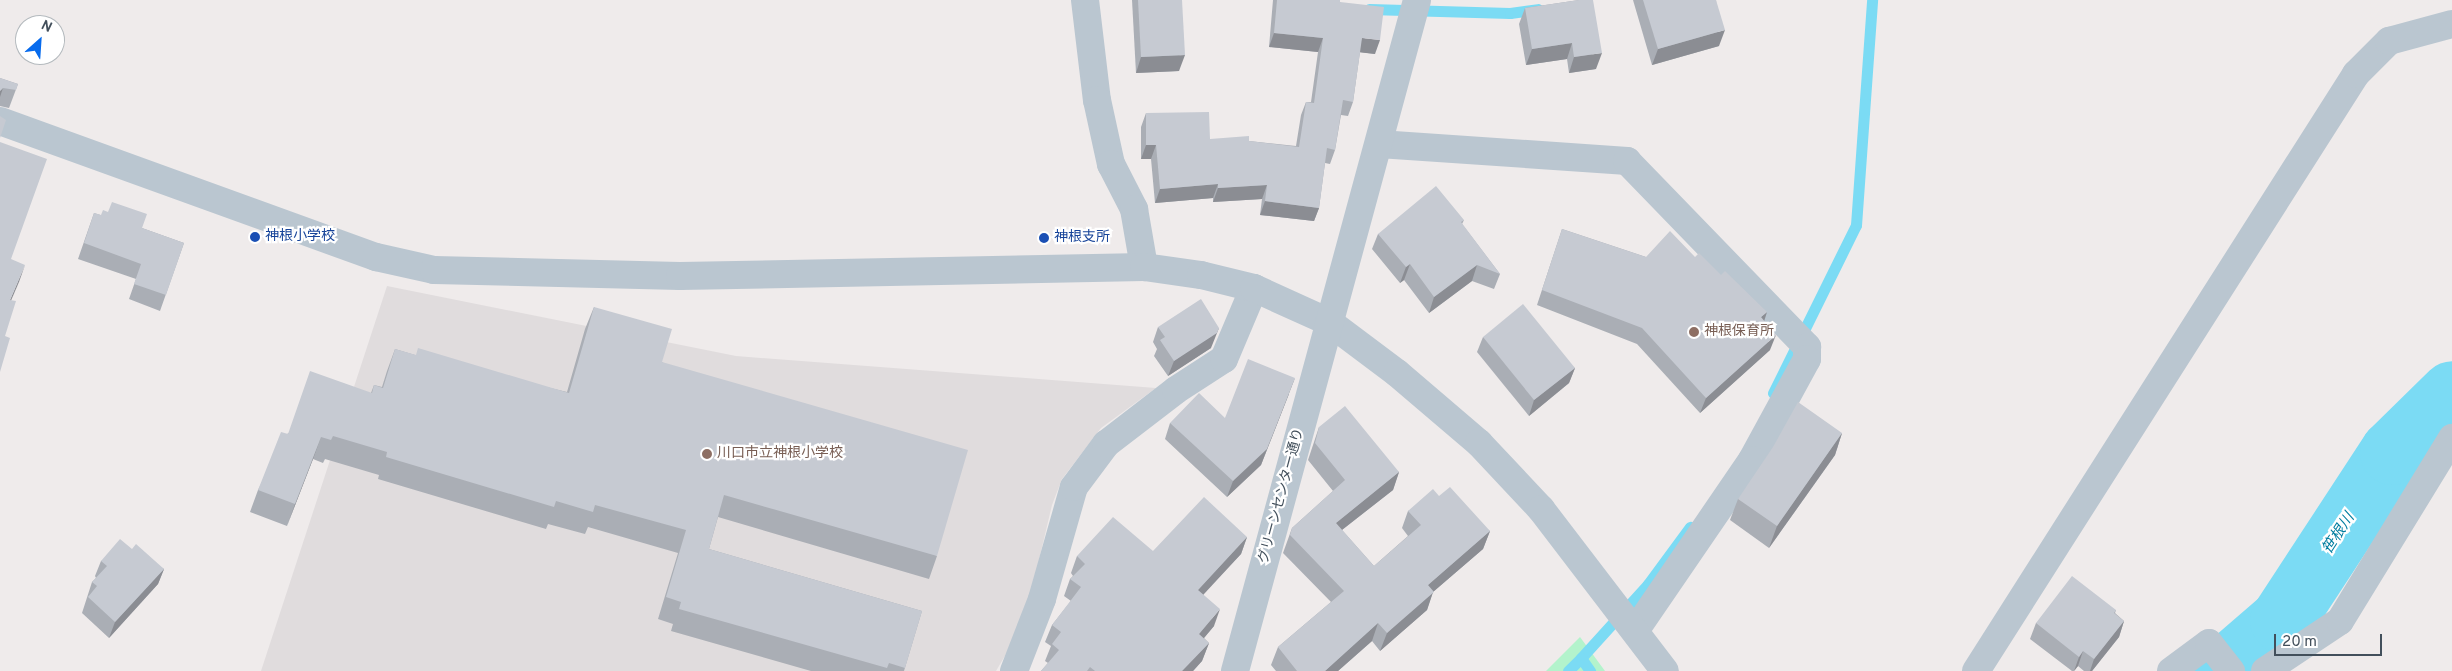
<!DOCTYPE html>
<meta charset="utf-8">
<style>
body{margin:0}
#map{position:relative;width:2452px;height:671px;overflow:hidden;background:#efebeb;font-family:Overpass,"Noto Sans JP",sans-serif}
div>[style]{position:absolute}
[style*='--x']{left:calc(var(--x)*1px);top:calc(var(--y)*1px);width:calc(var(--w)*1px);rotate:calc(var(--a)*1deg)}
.education>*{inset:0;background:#e0dcdd}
.green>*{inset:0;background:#b3f3cc}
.stream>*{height:11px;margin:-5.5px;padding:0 5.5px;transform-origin:5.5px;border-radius:5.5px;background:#7bdbf4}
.river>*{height:65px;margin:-32.5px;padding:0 32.5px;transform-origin:32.5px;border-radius:32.5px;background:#7bdbf4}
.minor>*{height:28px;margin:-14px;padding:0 14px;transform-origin:14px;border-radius:14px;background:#bac6d0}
.tertiary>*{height:28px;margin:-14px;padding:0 14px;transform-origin:14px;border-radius:14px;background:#bac6d0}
.wall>*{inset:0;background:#aaaeb5}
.shaded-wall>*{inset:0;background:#8b8d93}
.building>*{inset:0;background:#c6cad2}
.dots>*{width:14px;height:14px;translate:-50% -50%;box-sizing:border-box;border:2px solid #fff;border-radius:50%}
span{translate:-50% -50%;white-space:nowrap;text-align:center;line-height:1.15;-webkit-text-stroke:4.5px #fff;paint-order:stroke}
.transit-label{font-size:14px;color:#164399}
.left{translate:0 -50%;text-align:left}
.education-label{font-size:14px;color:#785e54}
.street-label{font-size:14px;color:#424f5b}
.water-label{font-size:15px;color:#027ea0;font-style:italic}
.north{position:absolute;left:15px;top:15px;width:50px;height:50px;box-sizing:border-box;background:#fff;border:1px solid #b3b9bd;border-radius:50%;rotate:26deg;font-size:14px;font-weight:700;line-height:20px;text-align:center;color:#424f5b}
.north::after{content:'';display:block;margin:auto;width:18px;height:22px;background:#076bed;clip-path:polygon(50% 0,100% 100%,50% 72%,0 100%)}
.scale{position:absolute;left:2274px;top:634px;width:108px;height:22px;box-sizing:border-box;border:2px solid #424f5b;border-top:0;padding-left:6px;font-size:15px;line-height:18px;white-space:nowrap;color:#424f5b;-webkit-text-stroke:4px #fff;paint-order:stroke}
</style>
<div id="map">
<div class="education">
<i style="clip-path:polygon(387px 286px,736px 356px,1156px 388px,1101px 428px,1062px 479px,1052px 505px,1029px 602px,1016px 637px,996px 671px,261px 671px)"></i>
</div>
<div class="green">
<i style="clip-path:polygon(1580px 637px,1605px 671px,1546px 671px)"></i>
</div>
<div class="stream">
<i style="--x:1369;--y:9;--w:141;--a:1.6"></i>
<i style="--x:1510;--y:13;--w:28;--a:-8"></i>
<i style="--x:1773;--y:393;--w:187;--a:-63.7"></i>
<i style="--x:1856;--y:225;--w:226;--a:-85.9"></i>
<i style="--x:1581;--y:658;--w:100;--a:-47.8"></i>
<i style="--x:1648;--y:584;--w:71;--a:-53.6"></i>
<i style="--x:1568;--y:671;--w:18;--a:-45"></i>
<i style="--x:1581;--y:658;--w:16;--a:55"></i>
</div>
<div class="river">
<i style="--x:2223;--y:671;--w:78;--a:-40.8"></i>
<i style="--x:2282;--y:620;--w:201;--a:-56.8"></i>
<i style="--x:2392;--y:452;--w:84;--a:-44.5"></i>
</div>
<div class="minor">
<i style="--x:1085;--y:0;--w:101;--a:83.2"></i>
<i style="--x:1097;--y:100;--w:66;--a:77.7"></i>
<i style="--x:1111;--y:164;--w:51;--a:62.9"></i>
<i style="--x:1134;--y:209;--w:59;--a:80.2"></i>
<i style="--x:1379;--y:144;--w:249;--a:3.9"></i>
<i style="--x:1627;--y:161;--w:259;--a:45.9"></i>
<i style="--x:1807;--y:347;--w:12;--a:90"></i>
<i style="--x:1807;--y:359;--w:115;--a:118.6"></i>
<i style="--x:1752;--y:460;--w:207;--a:124.4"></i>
<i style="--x:1014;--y:671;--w:77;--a:-68.7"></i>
<i style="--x:1042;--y:599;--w:116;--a:-74.1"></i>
<i style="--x:1074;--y:487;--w:54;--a:-53.3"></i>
<i style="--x:1106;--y:444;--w:88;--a:-37.6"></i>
<i style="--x:1176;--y:390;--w:57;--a:-32.9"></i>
<i style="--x:1224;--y:359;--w:77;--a:-67.1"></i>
<i style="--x:1976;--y:671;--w:708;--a:-57.52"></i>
<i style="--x:2356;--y:74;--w:47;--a:-45"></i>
<i style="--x:2389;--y:41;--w:65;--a:-15.1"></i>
<i style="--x:2171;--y:671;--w:47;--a:-36.4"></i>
<i style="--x:2209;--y:643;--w:36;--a:52"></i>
<i style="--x:2265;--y:671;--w:90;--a:-33.7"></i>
<i style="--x:2340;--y:621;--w:215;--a:-58.5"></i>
</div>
<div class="tertiary">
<i style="--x:0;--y:121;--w:400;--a:19.9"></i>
<i style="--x:376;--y:257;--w:59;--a:12.6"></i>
<i style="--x:434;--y:270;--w:246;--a:1.4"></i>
<i style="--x:680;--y:276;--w:464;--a:-1.1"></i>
<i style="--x:1144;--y:267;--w:58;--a:8"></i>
<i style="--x:1201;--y:275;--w:55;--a:13.8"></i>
<i style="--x:1254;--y:288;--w:82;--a:24.4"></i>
<i style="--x:1329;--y:322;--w:85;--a:36.9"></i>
<i style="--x:1397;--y:373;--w:108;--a:40.5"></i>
<i style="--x:1479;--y:443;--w:91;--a:46.8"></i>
<i style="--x:1541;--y:509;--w:204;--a:52.6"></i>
<i style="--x:1235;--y:671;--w:695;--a:-74.82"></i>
</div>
<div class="wall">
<i style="clip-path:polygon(1132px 0,1182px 0,1179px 71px,1136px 73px)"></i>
<i style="clip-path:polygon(1273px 0,1340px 0,1340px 2px,1375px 54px,1360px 52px,1353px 102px,1348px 116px,1341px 115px,1335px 150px,1330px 164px,1325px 163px,1319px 208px,1314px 221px,1260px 215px,1262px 199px,1213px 202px,1213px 198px,1155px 203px,1151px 159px,1141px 159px,1141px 127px,1146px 113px,1210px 139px,1249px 141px,1296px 146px,1301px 115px,1306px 102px,1311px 102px,1318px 52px,1269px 47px)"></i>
<i style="clip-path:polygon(1579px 0,1596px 69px,1569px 73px,1567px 59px,1526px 65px,1519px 24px,1525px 8px)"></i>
<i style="clip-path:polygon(1633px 0,1716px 0,1719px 46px,1652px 65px)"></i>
<i style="clip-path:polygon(0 78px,18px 84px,9px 108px,0 106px)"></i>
<i style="clip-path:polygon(94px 213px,142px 228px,184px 243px,160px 311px,129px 299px,136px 279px,78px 259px)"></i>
<i style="clip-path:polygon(1464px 220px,1462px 224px,1500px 274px,1494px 289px,1472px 281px,1429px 313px,1404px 280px,1400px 283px,1372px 249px,1378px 234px)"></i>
<i style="clip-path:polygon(1562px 229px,1646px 257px,1695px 257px,1764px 321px,1770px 350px,1700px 413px,1637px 344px,1537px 305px)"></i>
<i style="clip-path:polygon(594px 307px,662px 362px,937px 556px,929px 579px,718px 517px,709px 549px,922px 611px,904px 671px,811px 671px,671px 631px,673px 624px,658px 619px,678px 553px,588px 527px,585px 534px,548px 524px,546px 529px,378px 479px,379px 475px,325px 459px,323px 463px,313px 459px,287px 526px,250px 512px,258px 490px,287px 434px,371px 393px,374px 385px,382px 387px,387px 371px,395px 349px,415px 355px,567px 392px,585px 329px)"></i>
<i style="clip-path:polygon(1158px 327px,1211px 348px,1168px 376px,1154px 356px,1157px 349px,1153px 342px)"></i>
<i style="clip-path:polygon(1483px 337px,1575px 368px,1569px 383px,1529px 416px,1477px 352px)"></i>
<i style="clip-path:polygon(1289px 394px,1261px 465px,1227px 497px,1165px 439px,1170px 423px,1225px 418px)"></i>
<i style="clip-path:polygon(1319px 427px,1399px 472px,1393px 490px,1342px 530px,1374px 566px,1408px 536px,1402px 528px,1408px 511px,1439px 496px,1490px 531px,1483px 549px,1433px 592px,1427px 610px,1380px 651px,1372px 641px,1338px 671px,1276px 671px,1271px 665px,1278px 647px,1331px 602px,1283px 553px,1292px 528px,1333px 491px,1308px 460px)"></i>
<i style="clip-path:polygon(1842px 433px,1835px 455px,1769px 548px,1730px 520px,1738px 499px)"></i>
<i style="clip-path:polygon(1247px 537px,1241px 554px,1203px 594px,1214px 626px,1204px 638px,1209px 643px,1202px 661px,1193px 671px,1041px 671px,1048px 663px,1045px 661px,1051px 646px,1045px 642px,1052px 625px,1071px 601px,1064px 596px,1070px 579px,1073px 576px,1071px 573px,1077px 556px,1153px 551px)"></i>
<i style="clip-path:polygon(132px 549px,164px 569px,158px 584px,109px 638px,82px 613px,92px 582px,96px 578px,95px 576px,101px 561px)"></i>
<i style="clip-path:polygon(2116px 610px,2115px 613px,2124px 621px,2119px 637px,2092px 671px,2084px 671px,2078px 666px,2074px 671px,2072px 671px,2030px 639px,2036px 623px)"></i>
</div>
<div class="shaded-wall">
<i style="clip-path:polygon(1725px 30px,1719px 46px,1652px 65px,1658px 49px)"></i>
<i style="clip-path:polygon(1274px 33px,1323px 38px,1318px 52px,1269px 47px)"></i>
<i style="clip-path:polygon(1362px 38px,1380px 40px,1375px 54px,1357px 52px)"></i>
<i style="clip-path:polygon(1572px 43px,1567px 59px,1526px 65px,1532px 49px)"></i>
<i style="clip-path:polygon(1602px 53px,1596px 69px,1569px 73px,1574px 57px)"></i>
<i style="clip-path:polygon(1185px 55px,1179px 71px,1136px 73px,1141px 57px)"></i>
<i style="clip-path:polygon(3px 88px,0 97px,0 91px)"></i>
<i style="clip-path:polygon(1146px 145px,1156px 145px,1151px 159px,1141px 159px)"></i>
<i style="clip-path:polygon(1218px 184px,1213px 198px,1155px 203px,1160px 189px)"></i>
<i style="clip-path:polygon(1267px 185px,1262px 199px,1213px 202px,1218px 188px)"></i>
<i style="clip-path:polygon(1265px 201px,1319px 208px,1314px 221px,1260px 215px)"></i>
<i style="clip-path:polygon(1410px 264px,1404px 280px,1400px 283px,1406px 267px)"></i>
<i style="clip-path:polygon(25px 265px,19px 282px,4px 317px,10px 300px)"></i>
<i style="clip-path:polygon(1477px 265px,1472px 281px,1429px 313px,1434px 297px)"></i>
<i style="clip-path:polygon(1767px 312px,1762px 328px,1761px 317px)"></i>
<i style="clip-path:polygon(1219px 328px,1211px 348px,1168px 376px,1174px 361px)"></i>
<i style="clip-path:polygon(1776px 335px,1770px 350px,1700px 413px,1706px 398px)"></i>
<i style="clip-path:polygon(1575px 368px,1569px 383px,1529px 416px,1534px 400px)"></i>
<i style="clip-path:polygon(1295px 378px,1261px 465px,1227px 497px,1233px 481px)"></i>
<i style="clip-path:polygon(1842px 433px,1835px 455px,1769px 548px,1777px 526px)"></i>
<i style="clip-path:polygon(321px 437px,313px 459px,287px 526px,295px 504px)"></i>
<i style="clip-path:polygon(1399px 472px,1393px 490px,1329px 540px,1336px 523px)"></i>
<i style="clip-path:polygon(1490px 531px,1483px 549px,1433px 592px,1427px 610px,1380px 651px,1387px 633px,1428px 585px)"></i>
<i style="clip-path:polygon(1247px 537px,1241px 554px,1192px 607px,1198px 590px)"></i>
<i style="clip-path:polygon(164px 569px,158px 584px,109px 638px,115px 622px)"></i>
<i style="clip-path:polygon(1220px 609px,1214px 626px,1193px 651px,1199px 634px)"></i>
<i style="clip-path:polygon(2124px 621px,2119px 637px,2092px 671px,2090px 671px,2094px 659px)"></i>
<i style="clip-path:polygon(1378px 623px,1372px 641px,1338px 671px,1325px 671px)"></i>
<i style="clip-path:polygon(1209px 643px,1202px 661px,1193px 671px,1182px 671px)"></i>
<i style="clip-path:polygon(2083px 651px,2078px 666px,2074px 671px,2079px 657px)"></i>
</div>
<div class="building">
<i style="clip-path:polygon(1138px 0,1182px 0,1185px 55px,1141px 57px)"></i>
<i style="clip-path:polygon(1277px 0,1340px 0,1340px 2px,1384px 7px,1380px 40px,1362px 38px,1353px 102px,1343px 100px,1335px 150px,1327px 148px,1319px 208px,1265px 201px,1267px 185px,1218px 188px,1218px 184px,1160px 189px,1156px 145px,1146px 145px,1146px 113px,1209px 112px,1210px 139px,1249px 136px,1249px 141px,1299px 147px,1306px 102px,1314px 103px,1323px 38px,1274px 33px)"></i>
<i style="clip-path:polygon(1579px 0,1593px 0,1602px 53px,1574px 57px,1572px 43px,1532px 49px,1525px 8px)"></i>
<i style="clip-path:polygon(1643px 0,1716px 0,1725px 30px,1658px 49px)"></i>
<i style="clip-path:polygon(0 78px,18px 84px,16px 90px,3px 88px,0 91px)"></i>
<i style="clip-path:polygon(0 116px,6px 120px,0 138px)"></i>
<i style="clip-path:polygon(0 142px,47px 159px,11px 259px,25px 265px,10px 300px,16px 301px,5px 336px,10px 338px,0 372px)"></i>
<i style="clip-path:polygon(1436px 186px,1464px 220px,1461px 222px,1500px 274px,1477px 265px,1434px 297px,1410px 264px,1406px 267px,1378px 234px)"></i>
<i style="clip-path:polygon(112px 202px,147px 214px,142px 228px,184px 243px,166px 295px,134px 284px,141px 264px,84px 243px,94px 213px,101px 215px,103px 210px,108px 212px)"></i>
<i style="clip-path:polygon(1562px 229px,1646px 257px,1670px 231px,1695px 257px,1699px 253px,1721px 275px,1725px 271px,1767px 312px,1761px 317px,1776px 335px,1706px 398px,1642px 328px,1542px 290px)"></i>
<i style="clip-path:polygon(1201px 299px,1219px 328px,1217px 333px,1174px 361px,1160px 340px,1165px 337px,1158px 327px)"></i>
<i style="clip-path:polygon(1523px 304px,1575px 368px,1534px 400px,1483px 337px)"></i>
<i style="clip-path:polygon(594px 307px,672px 329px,662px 362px,968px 450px,937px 556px,724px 495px,709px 549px,922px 611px,905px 668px,889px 663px,887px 668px,679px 609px,681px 602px,666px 597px,686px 530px,595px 505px,593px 512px,556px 501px,554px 507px,386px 457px,387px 452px,333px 436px,331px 440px,321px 437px,295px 504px,258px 490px,281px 432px,288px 434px,310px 371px,372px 393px,374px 385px,383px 388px,395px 349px,416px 355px,418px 348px,569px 393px)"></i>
<i style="clip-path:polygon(1248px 359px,1295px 378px,1267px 449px,1233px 481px,1170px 423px,1199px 393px,1225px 418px)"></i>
<i style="clip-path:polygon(1798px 402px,1842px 433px,1777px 526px,1738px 499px,1773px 447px)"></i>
<i style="clip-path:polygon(1345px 406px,1399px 472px,1336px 523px,1374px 566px,1421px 525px,1408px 511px,1433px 489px,1439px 496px,1450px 487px,1490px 531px,1428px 585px,1434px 592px,1387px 633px,1378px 623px,1325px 671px,1297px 671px,1278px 647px,1344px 591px,1290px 535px,1292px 528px,1345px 480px,1315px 443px,1319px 427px)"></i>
<i style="clip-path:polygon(1204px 497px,1247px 537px,1198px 590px,1220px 609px,1199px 634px,1209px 643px,1182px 671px,1095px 671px,1090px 667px,1087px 671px,1041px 671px,1059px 650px,1052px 644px,1061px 632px,1052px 625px,1081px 587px,1070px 579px,1085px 564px,1077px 556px,1113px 517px,1153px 551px)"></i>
<i style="clip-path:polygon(120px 539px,132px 549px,136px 544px,164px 569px,115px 622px,88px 597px,97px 586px,92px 582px,107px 566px,101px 561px)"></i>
<i style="clip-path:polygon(2072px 576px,2116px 610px,2114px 613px,2124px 621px,2094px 659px,2083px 651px,2079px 657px,2036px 623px)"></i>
</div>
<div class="dots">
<i style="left:255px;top:237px;background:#1a4fb4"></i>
<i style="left:1044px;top:238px;background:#1a4fb4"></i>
<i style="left:1694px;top:332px;background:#8d6e63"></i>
<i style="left:707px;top:454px;background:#8d6e63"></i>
</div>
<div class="transit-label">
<span class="left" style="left:265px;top:237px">神根小学校</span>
<span class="left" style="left:1054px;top:238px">神根支所</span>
</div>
<div class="education-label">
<span class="left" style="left:1704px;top:332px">神根保育所</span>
<span class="left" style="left:717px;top:454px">川口市立神根小学校</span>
</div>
<div class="street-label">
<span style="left:1282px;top:496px;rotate:-75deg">グリーンセンター通り</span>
</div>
<div class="water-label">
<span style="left:2339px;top:534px;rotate:-57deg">笹根川</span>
</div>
<div class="north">N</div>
<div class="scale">20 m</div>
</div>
